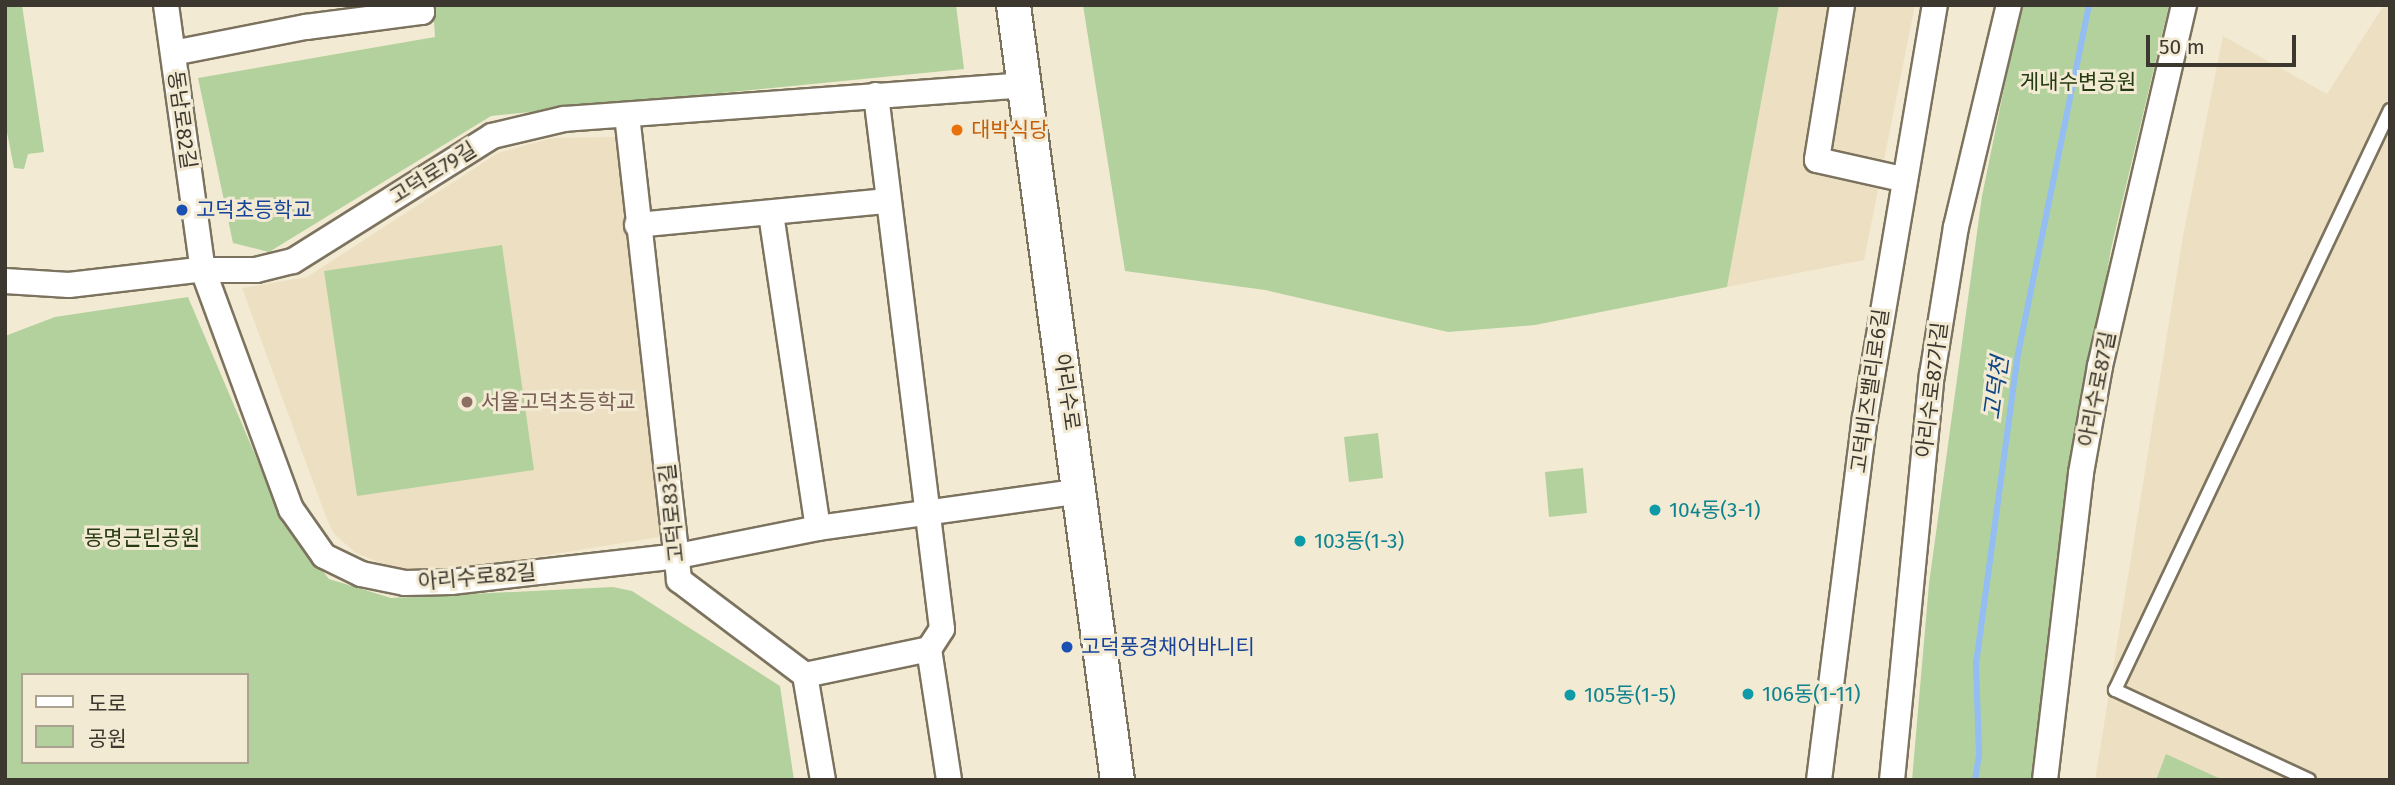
<!DOCTYPE html>
<meta charset="utf-8">
<style>
body{margin:0}
#map{position:relative;width:2395px;height:785px;overflow:hidden;background:#f3ead3;font-family:"Fira Sans","Noto Sans KR",sans-serif}
div>[style]{position:absolute}
[style*='--x']{left:calc(var(--x)*1px);top:calc(var(--y)*1px);width:calc(var(--w)*1px);rotate:calc(var(--a)*1deg)}
.built>*{inset:0;background:#ede0c2}
.green>*{inset:0;background:#b3d19d}
.stream>*{height:6px;margin:-3px;padding:0 3px;transform-origin:3px;border-radius:3px;background:#93bdf3}
.roads{filter:drop-shadow(2px 0 #7c735f) drop-shadow(-2px 0 #7c735f) drop-shadow(0 2px #7c735f) drop-shadow(0 -2px #7c735f)}
.service>*{height:12px;margin:-6px;padding:0 6px;transform-origin:6px;border-radius:6px;background:#fff}
.minor>*{height:24px;margin:-12px;padding:0 12px;transform-origin:12px;border-radius:12px;background:#fff}
.secondary>*{height:33px;margin:-16.5px;padding:0 16.5px;transform-origin:16.5px;border-radius:16.5px;background:#fff}
.dots>*{width:19px;height:19px;translate:-50% -50%;box-sizing:border-box;border:4px solid #f3ead3;border-radius:50%}
span{translate:-50% -50%;white-space:nowrap;text-align:center;line-height:1.15;-webkit-text-stroke:6px #f3ead3;paint-order:stroke}
.park-label{font-size:21px;color:#253b11}
.street-label{font-size:21px;color:#3c382f}
.food-label{font-size:21px;color:#c56008}
.left{translate:0 -50%;text-align:left}
.transit-label{font-size:21px;color:#164399}
.education-label{font-size:21px;color:#785e54}
.culture-label{font-size:21px;color:#0d838f}
.water-label{font-size:23px;color:#0e4685;font-style:italic}
.frame{position:absolute;inset:0;border:7px solid #3c382f;pointer-events:none}
.legend{position:absolute;left:21px;top:673px;width:228px;height:91px;box-sizing:border-box;background:#f3ead3;border:2px solid #aaa391;margin:0;padding:9px 12px;list-style:none;font-size:21px;color:#3c382f}
.legend li{display:flex;align-items:center;gap:14px;height:35px}
.legend b{width:35px;border:2px solid #aaa391}
.scale{position:absolute;left:2146px;top:35px;width:150px;height:32px;box-sizing:border-box;border:4px solid #3c382f;border-top:0;padding-left:9px;font-size:21px;line-height:24px;white-space:nowrap;color:#3c382f;-webkit-text-stroke:5px #f3ead3;paint-order:stroke}
</style>
<div id="map">
<div class="built">
<i style="clip-path:polygon(1779px 5px,1915px 5px,1864px 260px,1727px 287px)"></i>
<i style="clip-path:polygon(2384px 5px,2390px 5px,2390px 780px,2095px 780px,2183px 236px,2223px 36px,2327px 94px)"></i>
<i style="clip-path:polygon(615px 137px,666px 536px,431px 574px,400px 571px,356px 553px,334px 534px,326px 517px,242px 288px,307px 277px,498px 153px,552px 138px)"></i>
</div>
<div class="green">
<i style="clip-path:polygon(5px 5px,22px 5px,44px 152px,28px 154px,24px 169px,14px 168px,5px 122px)"></i>
<i style="clip-path:polygon(433px 5px,956px 5px,964px 69px,491px 116px,269px 252px,233px 243px,198px 78px,435px 37px)"></i>
<i style="clip-path:polygon(1083px 5px,1779px 5px,1727px 287px,1535px 325px,1448px 332px,1265px 290px,1125px 271px)"></i>
<i style="clip-path:polygon(2021px 5px,2169px 5px,2111px 249px,2057px 556px,2033px 780px,1912px 780px,1929px 584px,1982px 196px)"></i>
<i style="clip-path:polygon(502px 245px,534px 470px,357px 496px,324px 271px)"></i>
<i style="clip-path:polygon(evenodd,188px 297px,284px 523px,329px 579px,391px 598px,613px 587px,632px 591px,780px 686px,794px 780px,5px 780px,5px 336px,55px 317px,188px 297px,23px 675px,247px 675px,247px 762px,23px 762px,23px 675px)"></i>
<i style="clip-path:polygon(1378px 433px,1383px 478px,1349px 482px,1344px 437px)"></i>
<i style="clip-path:polygon(1583px 468px,1587px 513px,1549px 517px,1545px 472px)"></i>
<i style="clip-path:polygon(2166px 754px,2223px 780px,2156px 780px)"></i>
</div>
<div class="stream">
<i style="--x:1975;--y:780;--w:25;--a:-81"></i>
<i style="--x:1979;--y:755;--w:91;--a:-91.9"></i>
<i style="--x:1976;--y:664;--w:313;--a:-82.3"></i>
<i style="--x:2018;--y:354;--w:356;--a:-78.5"></i>
</div>
<div class="roads">
<div class="service">
<i style="--x:2309;--y:780;--w:214;--a:-155.1"></i>
<i style="--x:2115;--y:690;--w:642;--a:-64.63"></i>
</div>
<div class="minor">
<i style="--x:166;--y:5;--w:268;--a:82.1"></i>
<i style="--x:203;--y:270;--w:255;--a:69.8"></i>
<i style="--x:291;--y:509;--w:57;--a:54.9"></i>
<i style="--x:324;--y:556;--w:41;--a:25.9"></i>
<i style="--x:361;--y:574;--w:45;--a:11.6"></i>
<i style="--x:405;--y:583;--w:46;--a:-1.2"></i>
<i style="--x:451;--y:582;--w:228;--a:-6.5"></i>
<i style="--x:678;--y:556;--w:143;--a:-11.3"></i>
<i style="--x:818;--y:528;--w:266;--a:-8"></i>
<i style="--x:1842;--y:5;--w:157;--a:99.2"></i>
<i style="--x:1817;--y:160;--w:87;--a:12.6"></i>
<i style="--x:173;--y:53;--w:136;--a:-11.1"></i>
<i style="--x:306;--y:27;--w:117;--a:-7.4"></i>
<i style="--x:422;--y:12;--w:7;--a:-98"></i>
<i style="--x:876;--y:95;--w:538;--a:82.95"></i>
<i style="--x:942;--y:629;--w:24;--a:123"></i>
<i style="--x:929;--y:649;--w:133;--a:81.3"></i>
<i style="--x:627;--y:115;--w:468;--a:83.6"></i>
<i style="--x:679;--y:580;--w:158;--a:37"></i>
<i style="--x:805;--y:675;--w:107;--a:80.3"></i>
<i style="--x:771;--y:214;--w:317;--a:81.5"></i>
<i style="--x:637;--y:225;--w:250;--a:-5.5"></i>
<i style="--x:5;--y:281;--w:64;--a:3.6"></i>
<i style="--x:69;--y:285;--w:128;--a:-6.7"></i>
<i style="--x:196;--y:270;--w:60;--a:0"></i>
<i style="--x:256;--y:270;--w:38;--a:-14"></i>
<i style="--x:293;--y:261;--w:235;--a:-32.1"></i>
<i style="--x:492;--y:136;--w:74;--a:-13.3"></i>
<i style="--x:564;--y:119;--w:462;--a:-4.2"></i>
<i style="--x:805;--y:675;--w:127;--a:-11.8"></i>
<i style="--x:1819;--y:780;--w:365;--a:-82.8"></i>
<i style="--x:1865;--y:418;--w:419;--a:-80.4"></i>
<i style="--x:1892;--y:780;--w:407;--a:-84.4"></i>
<i style="--x:1932;--y:375;--w:150;--a:-80.8"></i>
<i style="--x:1956;--y:227;--w:228;--a:-76.6"></i>
<i style="--x:2045;--y:780;--w:309;--a:-83.3"></i>
<i style="--x:2081;--y:473;--w:109;--a:-79.9"></i>
<i style="--x:2100;--y:366;--w:371;--a:-76.9"></i>
</div>
<div class="secondary">
<i style="--x:1013;--y:5;--w:782;--a:82.36"></i>
</div>
</div>
<div class="dots">
<i style="left:957px;top:130px;background:#e8710a"></i>
<i style="left:182px;top:210px;background:#1a4fb4"></i>
<i style="left:467px;top:402px;background:#8d6e63"></i>
<i style="left:1655px;top:510px;background:#0f9aa8"></i>
<i style="left:1300px;top:541px;background:#0f9aa8"></i>
<i style="left:1067px;top:647px;background:#1a4fb4"></i>
<i style="left:1748px;top:694px;background:#0f9aa8"></i>
<i style="left:1570px;top:695px;background:#0f9aa8"></i>
</div>
<div class="park-label">
<span style="left:2078px;top:82px">게내수변공원</span>
<span style="left:142px;top:538px">동명근린공원</span>
</div>
<div class="street-label">
<span style="left:182px;top:120px;rotate:82deg">동남로82길</span>
<span style="left:433px;top:173px;rotate:-32deg">고덕로79길</span>
<span style="left:2097px;top:389px;rotate:-79deg">아리수로87길</span>
<span style="left:1932px;top:390px;rotate:-83deg">아리수로87가길</span>
<span style="left:1870px;top:391px;rotate:-82deg">고덕비즈밸리로6길</span>
<span style="left:1067px;top:392px;rotate:82deg">아리수로</span>
<span style="left:672px;top:513px;rotate:-96deg">고덕로83길</span>
<span style="left:477px;top:577px;rotate:-5deg">아리수로82길</span>
</div>
<div class="food-label">
<span class="left" style="left:971px;top:130px">대박식당</span>
</div>
<div class="transit-label">
<span class="left" style="left:196px;top:210px">고덕초등학교</span>
<span class="left" style="left:1081px;top:647px">고덕풍경채어바니티</span>
</div>
<div class="education-label">
<span class="left" style="left:481px;top:402px">서울고덕초등학교</span>
</div>
<div class="culture-label">
<span class="left" style="left:1669px;top:510px">104동(3-1)</span>
<span class="left" style="left:1314px;top:541px">103동(1-3)</span>
<span class="left" style="left:1762px;top:694px">106동(1-11)</span>
<span class="left" style="left:1584px;top:695px">105동(1-5)</span>
</div>
<div class="water-label">
<span style="left:1996px;top:388px;rotate:-82deg">고덕천</span>
</div>
<div class="frame"></div>
<ul class="legend">
<li><b style="height:9px;background:#fff"></b>도로</li>
<li><b style="height:19px;background:#b3d19d"></b>공원</li>
</ul>
<div class="scale">50 m</div>
</div>
